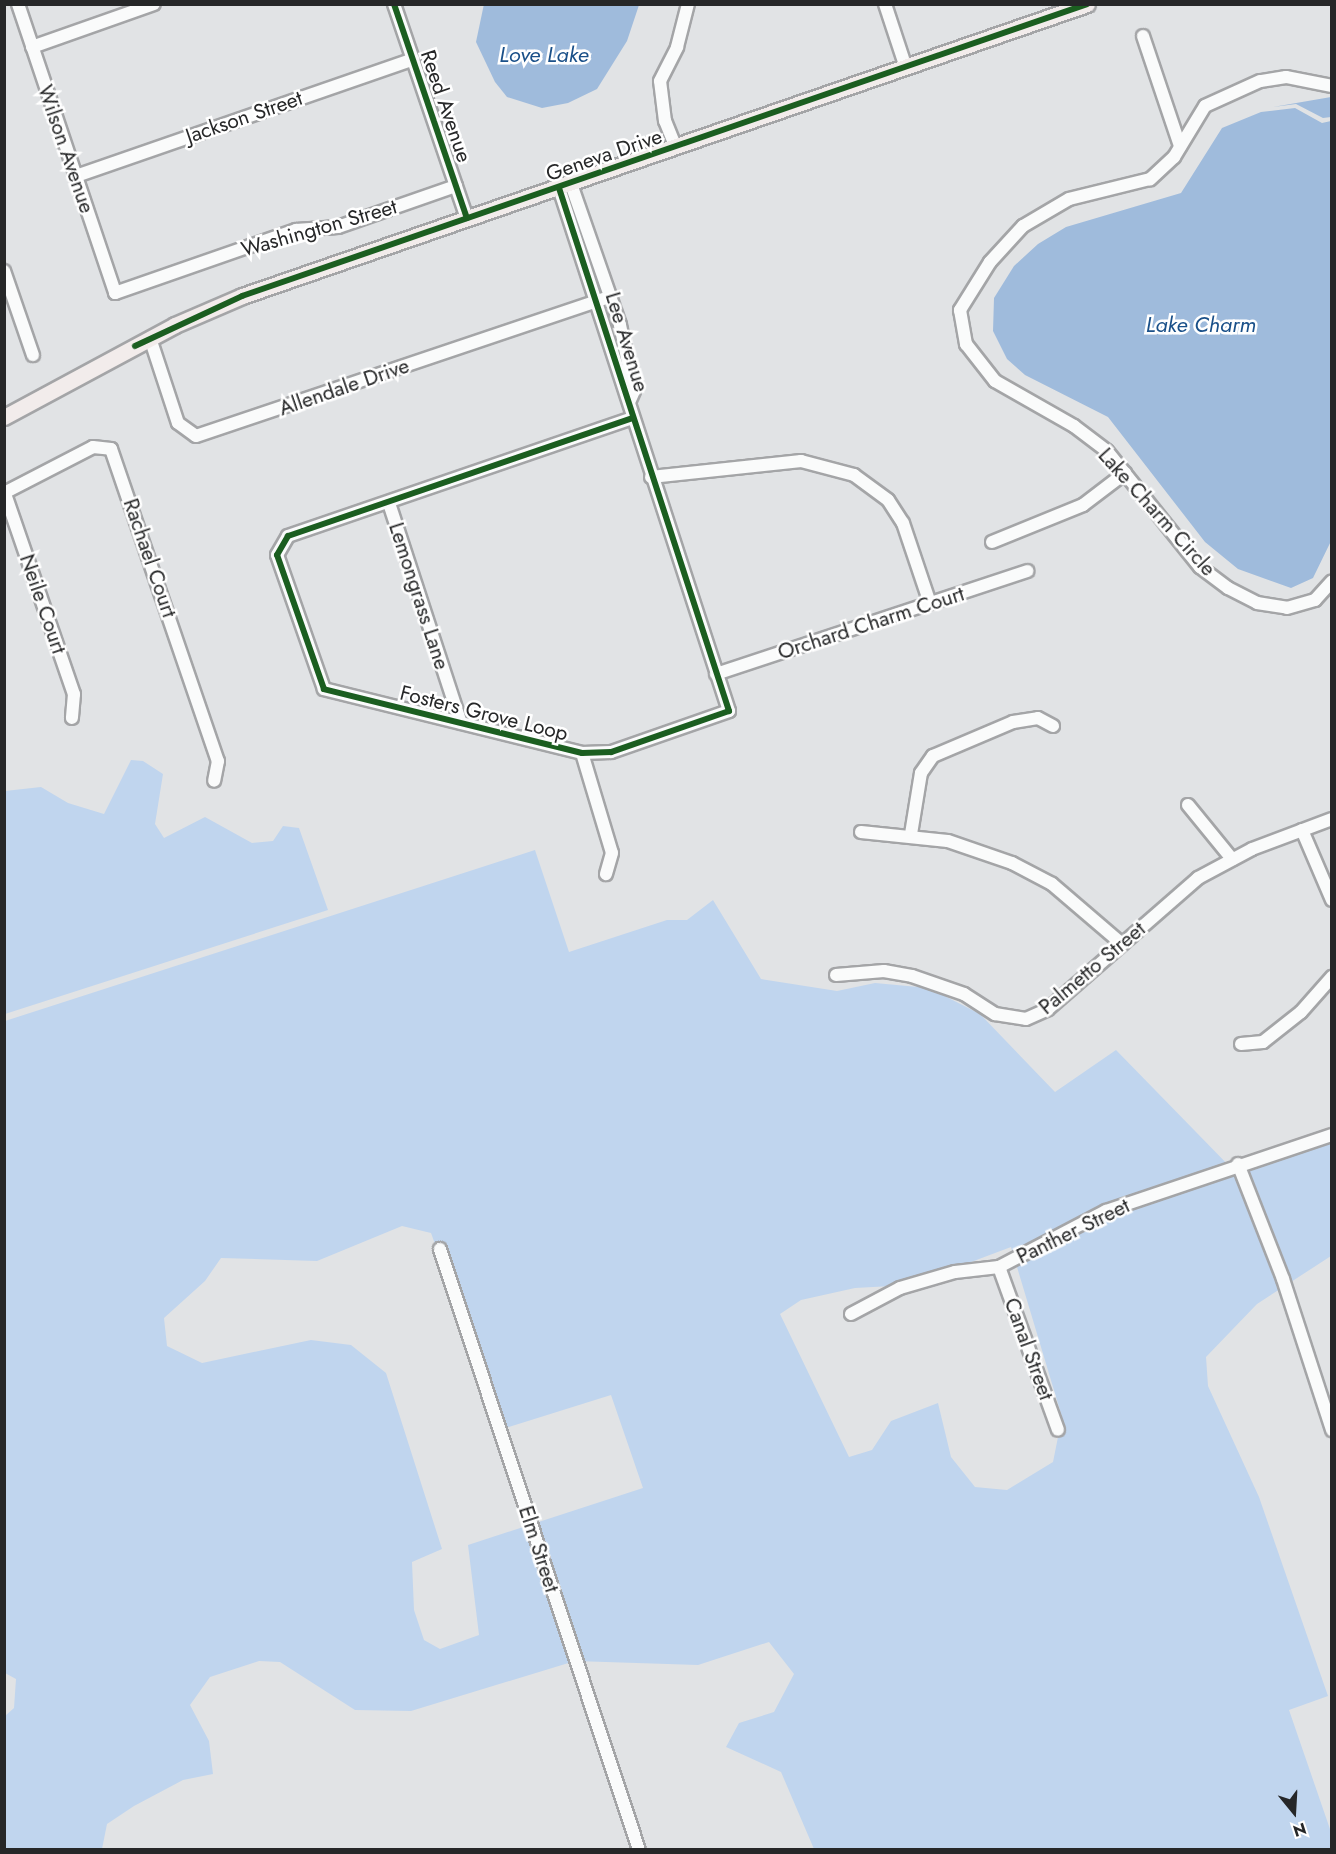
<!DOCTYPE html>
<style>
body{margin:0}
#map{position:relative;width:1336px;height:1854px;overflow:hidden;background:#e1e3e5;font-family:Jost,sans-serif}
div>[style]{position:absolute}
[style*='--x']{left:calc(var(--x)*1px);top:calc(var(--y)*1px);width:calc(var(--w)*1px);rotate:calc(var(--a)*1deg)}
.green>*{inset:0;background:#c0d5ee}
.water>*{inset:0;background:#9fbbdc}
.roads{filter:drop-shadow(2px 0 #a4a5a7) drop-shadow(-2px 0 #a4a5a7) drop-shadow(0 2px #a4a5a7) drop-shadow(0 -2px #a4a5a7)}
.minor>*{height:12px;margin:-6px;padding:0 6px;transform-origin:6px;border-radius:6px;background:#fafbfb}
.major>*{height:15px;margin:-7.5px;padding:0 7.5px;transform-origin:7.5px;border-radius:7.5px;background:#f2eceb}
.cycleway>*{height:6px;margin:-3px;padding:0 3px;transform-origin:3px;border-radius:3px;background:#1b5e20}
span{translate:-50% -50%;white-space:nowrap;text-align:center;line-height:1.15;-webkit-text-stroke:5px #fff;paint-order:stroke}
.street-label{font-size:21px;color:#262728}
.water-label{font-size:22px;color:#1a5089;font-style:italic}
.frame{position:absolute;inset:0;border:6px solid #262728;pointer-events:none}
.north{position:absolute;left:1264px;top:1782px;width:60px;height:60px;-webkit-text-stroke:4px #fff;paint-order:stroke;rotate:162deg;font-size:16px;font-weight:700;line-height:24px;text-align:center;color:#262728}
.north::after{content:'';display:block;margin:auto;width:21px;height:27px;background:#262728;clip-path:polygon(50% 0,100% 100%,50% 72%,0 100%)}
</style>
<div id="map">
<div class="green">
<i style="clip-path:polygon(131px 760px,143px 761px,163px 774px,155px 824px,164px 838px,205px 817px,252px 843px,273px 841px,283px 826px,299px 828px,328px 910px,5px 1014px,5px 791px,41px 787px,68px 803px,104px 814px)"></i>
<i style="clip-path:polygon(evenodd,535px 850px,569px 952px,667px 920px,687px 920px,713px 900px,761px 979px,837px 991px,875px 983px,929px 988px,980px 1014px,1055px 1092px,1116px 1050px,1235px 1172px,1331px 1141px,1331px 1256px,1257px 1304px,1206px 1357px,1208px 1386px,1259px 1497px,1328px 1696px,1289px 1710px,1331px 1832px,1331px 1849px,814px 1849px,781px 1772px,726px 1747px,739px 1723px,774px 1712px,794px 1674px,769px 1642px,698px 1665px,575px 1661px,411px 1711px,355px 1710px,280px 1662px,259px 1661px,210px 1677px,190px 1705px,209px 1741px,213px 1774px,183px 1780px,134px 1806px,107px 1824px,102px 1849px,5px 1849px,5px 1716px,14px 1708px,16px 1679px,5px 1673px,5px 1021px,535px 850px,402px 1226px,431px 1233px,502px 1429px,611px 1395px,643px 1488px,468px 1545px,479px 1635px,440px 1649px,424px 1640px,414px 1610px,412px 1562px,442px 1549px,386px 1373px,351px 1345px,311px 1340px,202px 1363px,167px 1346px,164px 1318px,205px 1281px,221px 1258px,317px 1261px,402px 1226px,535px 850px,1011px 1247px,1062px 1417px,1053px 1462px,1007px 1490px,975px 1487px,951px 1457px,938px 1403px,891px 1421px,872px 1450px,849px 1457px,780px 1314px,801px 1300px,855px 1288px,910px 1285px,1011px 1247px)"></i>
</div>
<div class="water">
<i style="clip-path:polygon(484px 4px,639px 4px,639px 5px,627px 41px,597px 89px,568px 103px,542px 108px,507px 97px,495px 82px,476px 42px)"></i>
<i style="clip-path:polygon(1331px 97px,1331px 117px,1323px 118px,1296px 104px,1273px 107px)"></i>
<i style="clip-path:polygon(1295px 108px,1322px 123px,1331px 121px,1332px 539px,1313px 578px,1291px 588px,1238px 569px,1205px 542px,1108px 417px,1025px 375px,1007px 359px,993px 331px,994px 298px,1014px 266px,1038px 244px,1066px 227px,1181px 193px,1222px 128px,1261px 112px)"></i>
</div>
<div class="roads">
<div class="minor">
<i style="--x:18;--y:4;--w:305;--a:71.4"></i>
<i style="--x:115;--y:293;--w:192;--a:-19.2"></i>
<i style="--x:296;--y:230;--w:42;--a:-4.1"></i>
<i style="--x:338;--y:227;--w:125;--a:-19.2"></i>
<i style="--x:394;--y:4;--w:226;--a:71.2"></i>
<i style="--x:885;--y:4;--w:64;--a:71.8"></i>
<i style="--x:1143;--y:36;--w:116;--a:71.4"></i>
<i style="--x:32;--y:47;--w:129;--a:-19.4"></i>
<i style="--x:1332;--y:86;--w:47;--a:-168.9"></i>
<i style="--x:1286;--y:77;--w:26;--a:171"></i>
<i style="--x:1260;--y:81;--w:60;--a:155.6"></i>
<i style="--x:1205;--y:106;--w:60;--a:121.3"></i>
<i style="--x:1174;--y:157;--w:33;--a:137"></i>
<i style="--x:1150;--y:179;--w:83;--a:166.1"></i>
<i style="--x:1069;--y:199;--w:53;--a:149.6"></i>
<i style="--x:1023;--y:226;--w:49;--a:132.5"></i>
<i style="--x:990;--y:262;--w:57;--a:122"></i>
<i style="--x:960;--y:310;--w:35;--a:80"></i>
<i style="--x:966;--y:344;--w:47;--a:51.9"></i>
<i style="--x:995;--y:381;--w:91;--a:29.7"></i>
<i style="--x:1074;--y:426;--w:41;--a:37.1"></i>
<i style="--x:1107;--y:451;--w:149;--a:51.3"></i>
<i style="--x:1200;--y:567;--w:35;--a:37"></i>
<i style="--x:1228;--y:588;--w:33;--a:27"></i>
<i style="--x:1257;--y:603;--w:30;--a:9"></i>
<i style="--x:1287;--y:608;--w:29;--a:-16"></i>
<i style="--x:1315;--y:600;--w:25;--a:-48"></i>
<i style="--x:676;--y:148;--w:29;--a:-112"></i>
<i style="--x:665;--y:121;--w:40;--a:-97.1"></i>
<i style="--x:660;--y:81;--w:38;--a:-63"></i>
<i style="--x:677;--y:47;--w:44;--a:-75.7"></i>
<i style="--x:76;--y:176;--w:357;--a:-19.1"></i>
<i style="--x:571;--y:184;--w:149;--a:70.8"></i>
<i style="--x:620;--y:325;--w:67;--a:78"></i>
<i style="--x:634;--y:391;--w:12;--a:114"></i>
<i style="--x:559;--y:188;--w:550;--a:71.99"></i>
<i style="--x:729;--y:711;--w:125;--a:160.8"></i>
<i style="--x:611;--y:752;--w:29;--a:178"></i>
<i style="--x:582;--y:753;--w:266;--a:-166.1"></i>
<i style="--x:324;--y:689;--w:142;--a:-109.3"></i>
<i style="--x:277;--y:555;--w:22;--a:-60"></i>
<i style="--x:288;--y:536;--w:364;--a:-18.9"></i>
<i style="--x:4;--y:271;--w:89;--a:71"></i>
<i style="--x:150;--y:338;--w:89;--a:71.8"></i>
<i style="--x:178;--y:423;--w:22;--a:36"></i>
<i style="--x:196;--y:436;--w:437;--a:-18.6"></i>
<i style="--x:651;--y:477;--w:151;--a:-6.1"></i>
<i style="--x:801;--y:461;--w:55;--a:14.8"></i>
<i style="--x:854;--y:475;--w:42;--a:36.3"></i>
<i style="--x:888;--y:500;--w:27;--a:57"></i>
<i style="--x:903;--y:523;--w:84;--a:71.4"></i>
<i style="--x:4;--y:491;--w:215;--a:71"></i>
<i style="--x:74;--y:694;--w:24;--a:95"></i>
<i style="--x:4;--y:493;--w:100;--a:-27.3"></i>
<i style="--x:93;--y:447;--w:18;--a:6"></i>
<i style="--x:111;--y:449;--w:330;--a:71.1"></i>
<i style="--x:218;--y:761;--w:20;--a:101"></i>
<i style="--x:389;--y:503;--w:231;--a:71.9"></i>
<i style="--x:992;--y:542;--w:98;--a:-22.1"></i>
<i style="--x:1083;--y:505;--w:53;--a:-37.3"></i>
<i style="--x:716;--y:674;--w:328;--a:-18.3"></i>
<i style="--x:582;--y:753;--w:104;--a:73.3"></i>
<i style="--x:612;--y:853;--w:22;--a:106"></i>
<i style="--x:1188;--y:805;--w:70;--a:50.8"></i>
<i style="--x:1302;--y:830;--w:76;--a:66.8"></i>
<i style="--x:861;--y:832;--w:87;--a:5.9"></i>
<i style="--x:948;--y:841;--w:68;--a:19"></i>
<i style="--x:1012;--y:863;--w:45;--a:27.7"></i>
<i style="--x:1052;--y:884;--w:92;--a:40.6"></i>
<i style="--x:911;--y:834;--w:62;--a:-80.7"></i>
<i style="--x:921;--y:773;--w:21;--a:-55"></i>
<i style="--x:933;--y:756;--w:87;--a:-23"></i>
<i style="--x:1013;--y:722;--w:25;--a:-9"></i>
<i style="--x:1038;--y:718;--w:17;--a:28"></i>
<i style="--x:836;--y:975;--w:48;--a:-4.8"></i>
<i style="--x:884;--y:971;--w:28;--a:10"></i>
<i style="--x:912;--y:976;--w:55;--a:19.1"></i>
<i style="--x:964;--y:994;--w:37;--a:33"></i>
<i style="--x:995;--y:1014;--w:31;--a:9"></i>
<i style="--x:1026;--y:1019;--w:24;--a:-24"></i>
<i style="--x:1048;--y:1009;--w:199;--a:-41.1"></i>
<i style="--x:1198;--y:878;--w:61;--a:-28.2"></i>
<i style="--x:1252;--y:849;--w:85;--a:-20.6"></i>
<i style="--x:1241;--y:1044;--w:22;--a:-5"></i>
<i style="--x:1263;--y:1042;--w:48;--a:-38.3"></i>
<i style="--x:1301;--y:1012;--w:47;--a:-48.5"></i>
<i style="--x:1238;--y:1164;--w:123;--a:68.6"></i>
<i style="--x:1283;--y:1279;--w:159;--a:72"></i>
<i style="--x:440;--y:1249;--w:633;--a:71.68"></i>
<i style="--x:999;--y:1267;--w:173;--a:70.1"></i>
<i style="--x:851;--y:1314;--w:55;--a:-28"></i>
<i style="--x:900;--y:1288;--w:57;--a:-16.2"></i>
<i style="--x:955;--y:1272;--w:44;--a:-6.5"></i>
<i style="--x:999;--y:1267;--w:121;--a:-27.6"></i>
<i style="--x:1106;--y:1211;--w:238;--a:-18.6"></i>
</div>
<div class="major">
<i style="--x:4;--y:417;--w:194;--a:-28.3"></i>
<i style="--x:175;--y:325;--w:73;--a:-23.4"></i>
<i style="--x:242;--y:296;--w:894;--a:-19.06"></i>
</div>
</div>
<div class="cycleway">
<i style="--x:394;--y:4;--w:226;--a:71.2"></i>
<i style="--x:559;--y:188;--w:550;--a:71.99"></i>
<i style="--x:729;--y:711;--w:125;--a:160.8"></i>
<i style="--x:611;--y:752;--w:29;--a:178"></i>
<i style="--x:582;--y:753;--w:266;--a:-166.1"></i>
<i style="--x:324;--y:689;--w:142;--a:-109.3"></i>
<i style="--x:277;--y:555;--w:22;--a:-60"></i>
<i style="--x:288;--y:536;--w:364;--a:-18.9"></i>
<i style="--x:135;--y:346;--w:118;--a:-25"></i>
<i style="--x:242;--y:296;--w:894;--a:-19.06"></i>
</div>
<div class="street-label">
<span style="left:446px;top:106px;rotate:71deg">Reed Avenue</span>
<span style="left:244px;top:117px;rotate:-19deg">Jackson Street</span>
<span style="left:66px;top:149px;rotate:71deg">Wilson Avenue</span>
<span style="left:604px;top:155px;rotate:-19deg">Geneva Drive</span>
<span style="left:319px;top:228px;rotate:-16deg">Washington Street</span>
<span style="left:627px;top:342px;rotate:73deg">Lee Avenue</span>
<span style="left:344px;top:387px;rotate:-19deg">Allendale Drive</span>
<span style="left:1157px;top:512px;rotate:48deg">Lake Charm Circle</span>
<span style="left:150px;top:558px;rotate:71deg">Rachael Court</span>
<span style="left:419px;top:596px;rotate:72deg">Lemongrass Lane</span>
<span style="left:43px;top:604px;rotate:71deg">Neile Court</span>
<span style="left:871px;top:623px;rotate:-18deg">Orchard Charm Court</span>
<span style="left:484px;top:713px;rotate:14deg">Fosters Grove Loop</span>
<span style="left:1092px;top:968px;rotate:-40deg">Palmetto Street</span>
<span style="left:1073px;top:1231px;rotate:-26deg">Panther Street</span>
<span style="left:1029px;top:1349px;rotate:70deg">Canal Street</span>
<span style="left:539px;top:1549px;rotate:72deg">Elm Street</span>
</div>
<div class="water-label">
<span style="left:544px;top:55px">Love Lake</span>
<span style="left:1201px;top:325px">Lake Charm</span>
</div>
<div class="frame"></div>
<div class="north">N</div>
</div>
